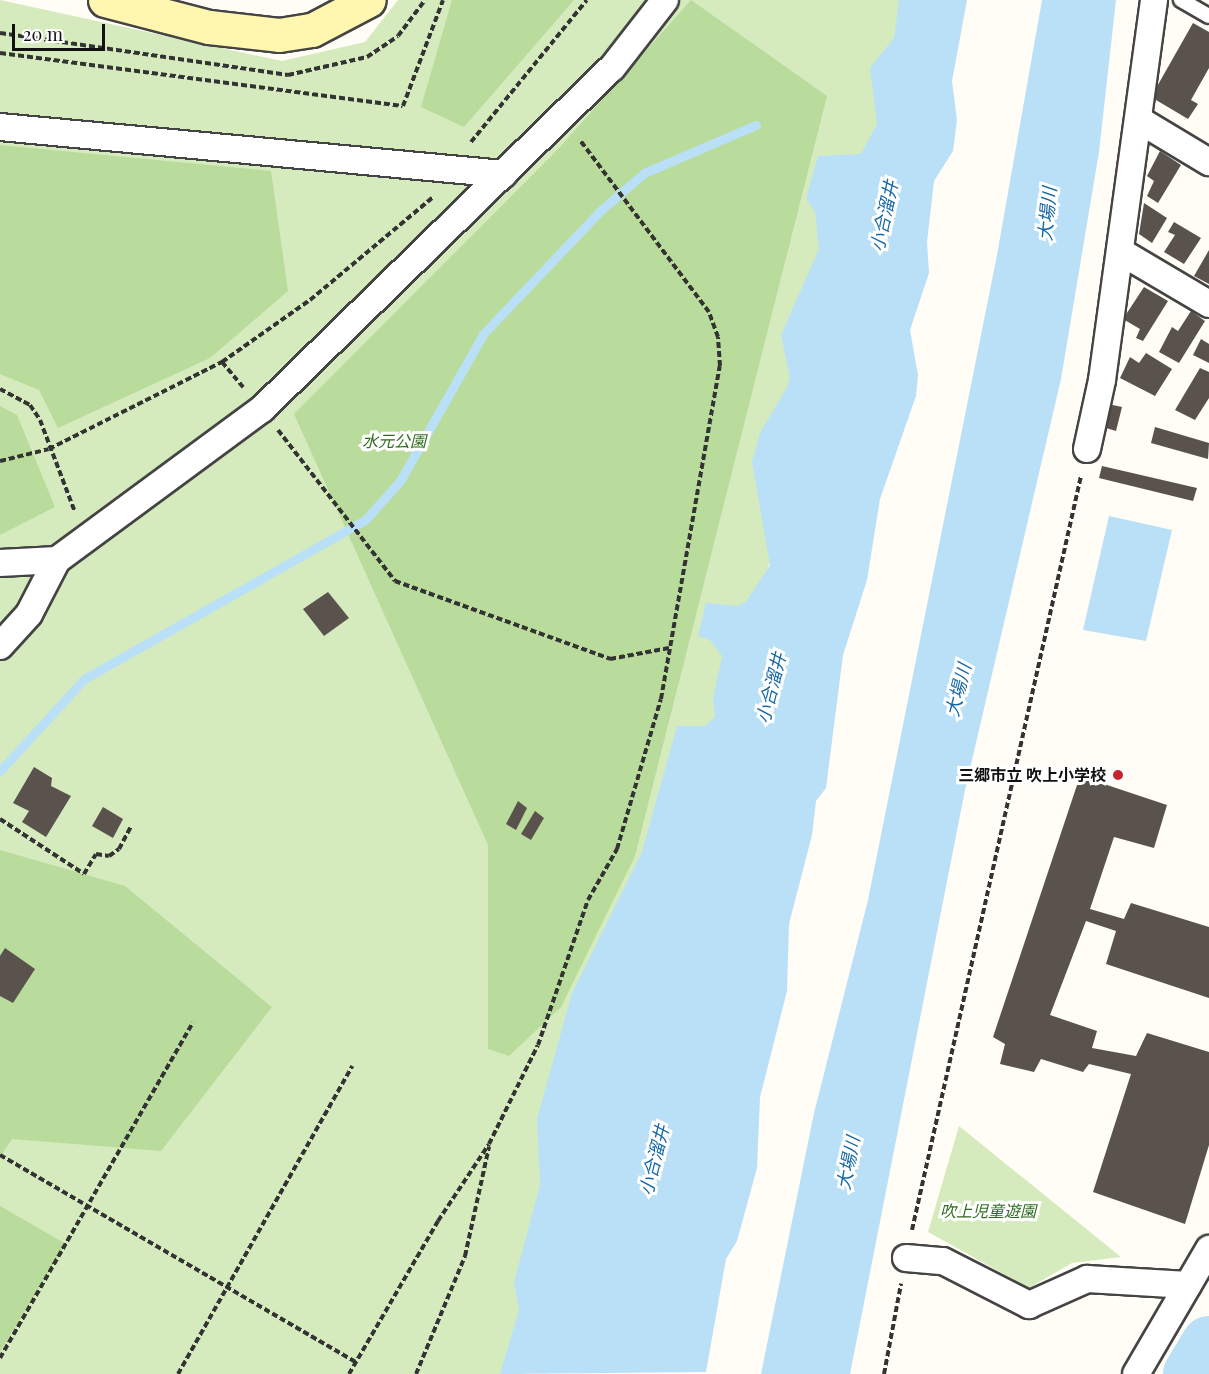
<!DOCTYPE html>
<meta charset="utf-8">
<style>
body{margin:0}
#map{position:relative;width:1209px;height:1374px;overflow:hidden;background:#fffdf5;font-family:"Playfair Display","Noto Sans JP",serif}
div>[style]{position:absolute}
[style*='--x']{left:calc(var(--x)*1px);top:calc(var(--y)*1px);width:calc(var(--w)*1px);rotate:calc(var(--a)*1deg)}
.green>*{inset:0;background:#d5ebbd}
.forest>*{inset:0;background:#b9dc9c}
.water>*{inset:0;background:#b9e0f7}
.stream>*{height:9px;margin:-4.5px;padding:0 4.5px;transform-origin:4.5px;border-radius:4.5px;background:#b9e0f7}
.river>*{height:56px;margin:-28px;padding:0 28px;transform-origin:28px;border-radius:28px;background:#b9e0f7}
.building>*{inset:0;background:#5a524d}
.path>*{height:4px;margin-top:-2px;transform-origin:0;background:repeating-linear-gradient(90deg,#333 0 6px,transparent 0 9px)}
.roads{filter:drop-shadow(2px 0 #444) drop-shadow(-2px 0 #444) drop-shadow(0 2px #444) drop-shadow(0 -2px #444)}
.lane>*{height:14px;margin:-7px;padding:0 7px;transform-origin:7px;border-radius:7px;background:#fff}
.street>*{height:26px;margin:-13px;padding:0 13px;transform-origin:13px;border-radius:13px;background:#fff}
.secondary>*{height:33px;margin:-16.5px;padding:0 16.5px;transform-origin:16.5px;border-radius:16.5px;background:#fff6b0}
.dots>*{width:16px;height:16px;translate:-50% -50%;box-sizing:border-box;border:3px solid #fff;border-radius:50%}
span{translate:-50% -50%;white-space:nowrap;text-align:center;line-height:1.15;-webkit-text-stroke:6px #fff;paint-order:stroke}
.park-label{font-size:16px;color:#2f6b1f;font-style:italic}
.poi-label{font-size:16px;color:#111;font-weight:700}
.right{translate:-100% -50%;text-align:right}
.water-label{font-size:18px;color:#1768a6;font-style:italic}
.scale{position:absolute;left:12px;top:24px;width:93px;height:27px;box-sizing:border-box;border:3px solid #111;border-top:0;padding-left:8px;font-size:18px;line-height:21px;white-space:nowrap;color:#111;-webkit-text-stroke:4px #fff;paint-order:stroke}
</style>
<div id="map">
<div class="green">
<i style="clip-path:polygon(0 0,282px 61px,365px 42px,398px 0,916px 0,835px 334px,588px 1198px,521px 1374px,0 1374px)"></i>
<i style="clip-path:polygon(959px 1126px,1121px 1257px,1072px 1263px,1029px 1288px,928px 1232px)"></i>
</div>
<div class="forest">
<i style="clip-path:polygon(452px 0,574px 0,464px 127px,421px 107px)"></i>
<i style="clip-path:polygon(691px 0,827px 96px,635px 856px,561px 1007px,509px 1056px,488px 1049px,488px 845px,294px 414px,560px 147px)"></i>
<i style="clip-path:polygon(0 145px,271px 171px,288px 291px,210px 358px,58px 428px,39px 390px,0 374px)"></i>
<i style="clip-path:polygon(0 406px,17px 415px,55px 507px,0 535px)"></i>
<i style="clip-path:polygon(0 850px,125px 886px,272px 1007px,161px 1151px,12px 1139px,0 1157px)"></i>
<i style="clip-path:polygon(0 1206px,66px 1244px,0 1352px)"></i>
</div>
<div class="water">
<i style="clip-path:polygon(899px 0,967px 0,952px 81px,957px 120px,953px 151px,934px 181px,927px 242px,929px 273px,910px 330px,918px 375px,916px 396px,880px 499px,867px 580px,843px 655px,826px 788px,816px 801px,812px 835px,789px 924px,787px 991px,760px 1097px,757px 1168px,737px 1241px,726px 1259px,706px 1372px,500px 1374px,519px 1310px,514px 1282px,540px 1185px,537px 1119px,572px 993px,642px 852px,677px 726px,705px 726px,715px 717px,713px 699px,722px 656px,710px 640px,698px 636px,706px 603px,737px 606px,746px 602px,770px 565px,752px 462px,760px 433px,786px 389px,790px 378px,781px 335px,819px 249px,815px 212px,806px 198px,818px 156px,861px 154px,877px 124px,870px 68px,894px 38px)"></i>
<i style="clip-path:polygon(1042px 0,1116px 0,1099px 152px,1061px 379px,965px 790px,850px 1374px,761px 1374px,814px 1113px,868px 900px,997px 255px)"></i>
<i style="clip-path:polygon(1109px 516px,1172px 530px,1146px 641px,1083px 630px)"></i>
</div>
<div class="stream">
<i style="--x:0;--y:771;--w:125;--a:-47.6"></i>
<i style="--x:84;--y:679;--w:323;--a:-29.5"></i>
<i style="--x:365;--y:520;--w:52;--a:-48.1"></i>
<i style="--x:400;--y:481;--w:169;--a:-60.5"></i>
<i style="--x:483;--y:334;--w:171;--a:-46.4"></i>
<i style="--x:601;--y:210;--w:57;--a:-40.7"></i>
<i style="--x:644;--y:173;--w:122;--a:-23.2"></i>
</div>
<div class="river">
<i style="--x:1191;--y:1374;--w:35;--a:-59"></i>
</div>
<div class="building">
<i style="clip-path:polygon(1193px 23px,1209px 32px,1209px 68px,1191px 100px,1198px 104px,1188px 119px,1151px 97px)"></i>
<i style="clip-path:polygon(1160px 151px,1181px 165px,1158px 203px,1147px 196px,1154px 181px,1147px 176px)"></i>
<i style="clip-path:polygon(1144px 203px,1167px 218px,1152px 243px,1139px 234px)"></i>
<i style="clip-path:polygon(1174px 222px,1201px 238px,1184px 264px,1164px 252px,1175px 235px,1168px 232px)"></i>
<i style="clip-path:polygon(1209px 250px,1209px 284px,1194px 276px)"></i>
<i style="clip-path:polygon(1144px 287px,1168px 301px,1143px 341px,1136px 338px,1140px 329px,1123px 319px)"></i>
<i style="clip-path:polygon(1191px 311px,1205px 321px,1179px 363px,1159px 352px,1172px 327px,1178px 331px)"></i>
<i style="clip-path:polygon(1201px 339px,1209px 344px,1209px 363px,1193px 355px)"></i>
<i style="clip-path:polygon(1146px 353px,1172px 369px,1155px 396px,1120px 378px,1130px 357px,1139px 363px)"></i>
<i style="clip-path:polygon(1200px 368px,1209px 372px,1209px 398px,1195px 420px,1175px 410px)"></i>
<i style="clip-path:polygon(1108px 404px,1122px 407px,1116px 431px,1106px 428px)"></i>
<i style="clip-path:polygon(1155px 427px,1209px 443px,1208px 459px,1151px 443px)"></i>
<i style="clip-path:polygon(1102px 466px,1197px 488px,1193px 501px,1099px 478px)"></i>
<i style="clip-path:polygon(328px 592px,349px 618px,324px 636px,303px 609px)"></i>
<i style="clip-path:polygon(34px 767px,52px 778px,51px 786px,71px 796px,46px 837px,22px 822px,29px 811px,13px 803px)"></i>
<i style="clip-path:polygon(1080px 776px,1167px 805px,1154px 848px,1114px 837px,1090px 909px,1124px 919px,1131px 903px,1209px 927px,1209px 998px,1106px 964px,1116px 931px,1086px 921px,1050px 1015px,1097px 1031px,1092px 1048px,1136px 1056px,1147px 1033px,1209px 1052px,1209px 1145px,1185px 1224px,1093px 1192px,1131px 1074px,1089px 1064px,1083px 1072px,1041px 1059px,1034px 1072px,1000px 1064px,1005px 1044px,993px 1037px)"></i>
<i style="clip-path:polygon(518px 801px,527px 808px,516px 830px,506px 824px)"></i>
<i style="clip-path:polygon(103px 807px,123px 819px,113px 838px,92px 826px)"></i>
<i style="clip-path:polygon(535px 811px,544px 818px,531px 840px,521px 834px)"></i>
<i style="clip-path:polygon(5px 948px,35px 969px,13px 1003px,0 996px,0 956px)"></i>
</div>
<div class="path">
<i style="--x:0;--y:33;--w:291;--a:8.3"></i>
<i style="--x:288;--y:75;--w:81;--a:-12.8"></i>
<i style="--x:367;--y:57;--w:37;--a:-34"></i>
<i style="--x:398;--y:36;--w:45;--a:-53.1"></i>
<i style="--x:0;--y:53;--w:406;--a:7.5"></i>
<i style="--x:403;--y:106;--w:113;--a:-69.3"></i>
<i style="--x:471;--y:142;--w:183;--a:-50.8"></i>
<i style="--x:222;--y:362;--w:33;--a:50"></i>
<i style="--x:0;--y:389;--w:34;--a:28"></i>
<i style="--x:30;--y:405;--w:18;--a:56"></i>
<i style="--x:40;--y:420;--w:98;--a:69.2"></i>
<i style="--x:278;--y:430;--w:191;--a:52.2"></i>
<i style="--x:395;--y:581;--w:229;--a:19.9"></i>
<i style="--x:610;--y:659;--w:60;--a:-10.6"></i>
<i style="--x:0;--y:461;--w:50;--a:-13.8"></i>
<i style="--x:49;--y:449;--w:194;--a:-26.7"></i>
<i style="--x:222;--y:362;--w:108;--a:-35.2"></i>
<i style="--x:310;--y:300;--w:160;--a:-39.9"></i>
<i style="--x:0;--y:819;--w:100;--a:33.2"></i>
<i style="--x:84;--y:874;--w:23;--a:-59"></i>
<i style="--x:96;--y:854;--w:13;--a:9"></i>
<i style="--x:109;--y:856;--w:12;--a:-35"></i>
<i style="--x:119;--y:849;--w:26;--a:-62"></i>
<i style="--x:0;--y:1155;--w:412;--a:30.2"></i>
<i style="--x:912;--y:1230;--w:773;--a:-77.37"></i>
<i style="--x:0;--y:1358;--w:387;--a:-60.1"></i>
<i style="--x:178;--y:1374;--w:354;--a:-60.5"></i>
<i style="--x:349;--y:1374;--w:177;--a:-59.8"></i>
<i style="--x:438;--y:1221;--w:92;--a:-56.5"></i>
<i style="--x:489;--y:1144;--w:110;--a:-63.7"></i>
<i style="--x:538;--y:1045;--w:153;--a:-71"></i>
<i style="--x:588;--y:900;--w:59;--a:-60.4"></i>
<i style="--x:617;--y:849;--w:156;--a:-73.7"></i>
<i style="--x:661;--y:699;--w:338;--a:-80"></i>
<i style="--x:720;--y:366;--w:29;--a:-94"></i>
<i style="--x:718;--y:337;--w:27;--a:-110"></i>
<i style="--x:709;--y:312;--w:216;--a:-126.9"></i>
<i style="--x:416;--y:1374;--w:128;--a:-67.4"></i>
<i style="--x:465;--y:1256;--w:112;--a:-77.6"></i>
<i style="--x:884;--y:1374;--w:92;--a:-79.3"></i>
</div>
<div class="roads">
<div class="lane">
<i style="--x:1181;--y:0;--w:32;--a:30"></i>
</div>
<div class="street">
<i style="--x:1139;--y:120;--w:82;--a:31"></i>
<i style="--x:0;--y:127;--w:506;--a:5.33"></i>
<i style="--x:1121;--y:252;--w:102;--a:30.6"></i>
<i style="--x:1087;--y:449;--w:71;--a:-77.7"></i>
<i style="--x:1102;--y:380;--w:384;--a:-82.2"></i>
<i style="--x:0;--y:563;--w:57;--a:-3"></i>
<i style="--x:0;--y:646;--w:43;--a:-47.8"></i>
<i style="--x:29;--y:614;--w:61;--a:-62.6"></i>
<i style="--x:57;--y:560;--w:255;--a:-36.4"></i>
<i style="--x:262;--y:409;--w:489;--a:-44.3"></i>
<i style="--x:612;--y:68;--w:86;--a:-52.1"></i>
<i style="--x:906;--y:1258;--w:37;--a:5"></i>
<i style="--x:943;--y:1261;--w:97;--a:27.1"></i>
<i style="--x:1029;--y:1305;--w:64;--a:-24.1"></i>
<i style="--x:1087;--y:1279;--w:101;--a:3.4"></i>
<i style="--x:1136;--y:1374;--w:145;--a:-59.7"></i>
</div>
<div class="secondary">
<i style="--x:105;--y:0;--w:107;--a:14.6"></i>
<i style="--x:209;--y:27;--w:70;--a:6.5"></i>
<i style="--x:279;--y:35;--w:33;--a:-9"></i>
<i style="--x:312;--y:30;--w:64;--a:-27.8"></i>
</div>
</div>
<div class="dots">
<i style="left:1118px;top:775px;background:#c4262e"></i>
</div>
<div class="park-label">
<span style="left:394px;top:441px">水元公園</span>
<span style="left:988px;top:1211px">吹上児童遊園</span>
</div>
<div class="poi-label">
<span class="right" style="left:1106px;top:775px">三郷市立 吹上小学校</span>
</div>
<div class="water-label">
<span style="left:1047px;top:214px;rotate:-85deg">大場川</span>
<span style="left:884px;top:216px;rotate:-78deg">小合溜井</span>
<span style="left:771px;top:688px;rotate:-76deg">小合溜井</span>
<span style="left:958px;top:690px;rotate:-76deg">大場川</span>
<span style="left:654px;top:1160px;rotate:-76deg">小合溜井</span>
<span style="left:848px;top:1163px;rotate:-79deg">大場川</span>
</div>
<div class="scale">20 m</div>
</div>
